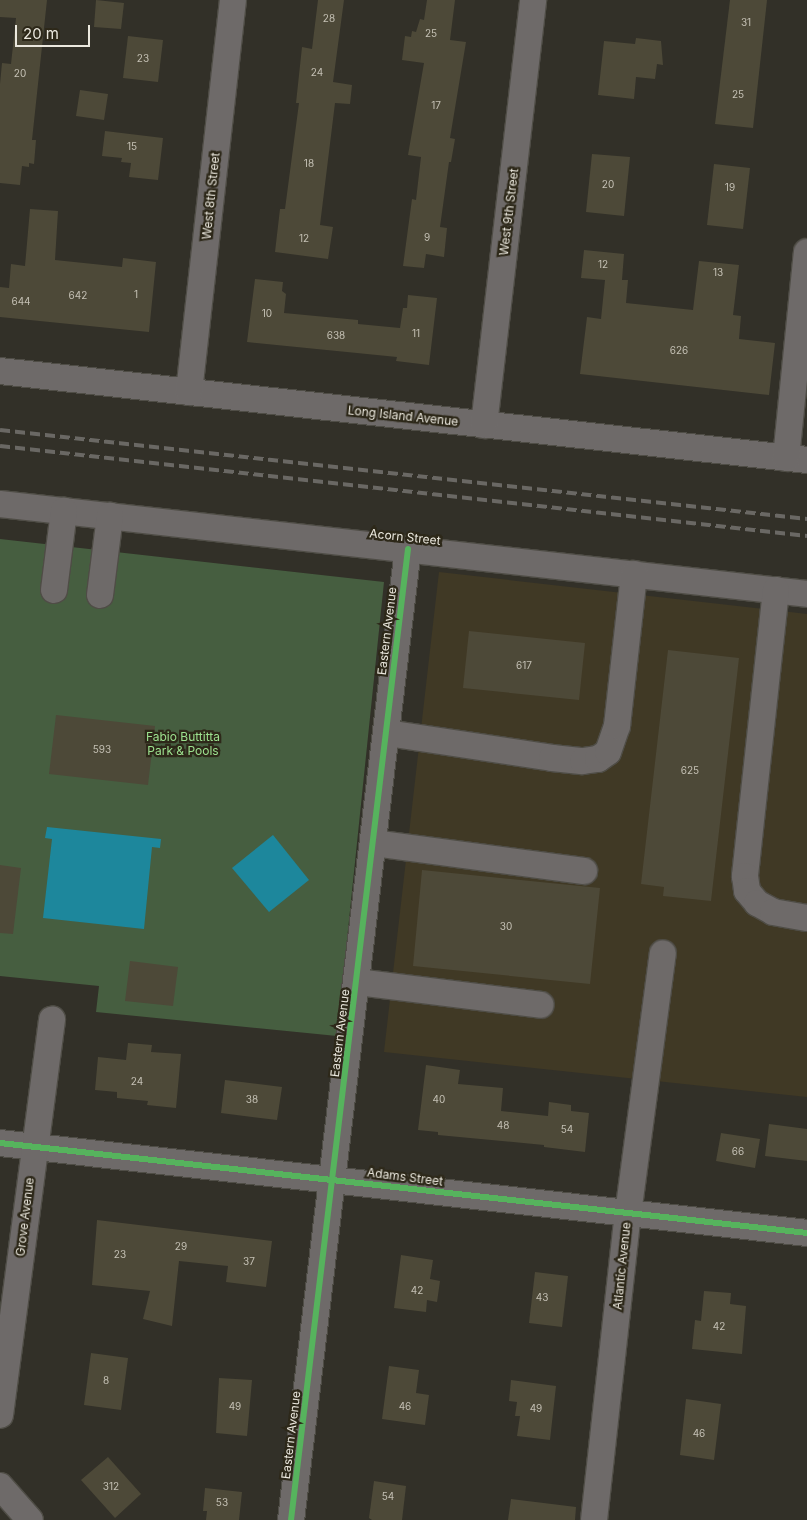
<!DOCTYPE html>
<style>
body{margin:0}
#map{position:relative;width:807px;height:1520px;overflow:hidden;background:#323028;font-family:Inter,sans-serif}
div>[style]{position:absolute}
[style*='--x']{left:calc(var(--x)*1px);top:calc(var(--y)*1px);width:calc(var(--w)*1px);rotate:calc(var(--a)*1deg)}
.built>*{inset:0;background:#403925}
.green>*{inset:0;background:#465e40}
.water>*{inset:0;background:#1d879c}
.building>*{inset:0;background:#4d4938}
.roads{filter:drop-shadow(1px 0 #4f4d46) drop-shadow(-1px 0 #4f4d46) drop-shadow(0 1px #4f4d46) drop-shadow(0 -1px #4f4d46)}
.minor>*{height:26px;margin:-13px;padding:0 13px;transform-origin:13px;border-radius:13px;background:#6e6a69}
.rail>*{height:4px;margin-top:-2px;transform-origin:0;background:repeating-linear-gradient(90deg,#6a6864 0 10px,transparent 0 15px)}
.cycleway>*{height:6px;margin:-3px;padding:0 3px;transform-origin:3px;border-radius:3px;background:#56b35d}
span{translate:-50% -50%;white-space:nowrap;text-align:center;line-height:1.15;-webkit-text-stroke:4.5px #2d2819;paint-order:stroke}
.number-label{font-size:10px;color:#c4c0b4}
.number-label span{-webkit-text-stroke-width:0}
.street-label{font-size:12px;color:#ebe8de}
.park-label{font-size:12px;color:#9ce18f}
.scale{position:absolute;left:15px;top:25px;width:75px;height:22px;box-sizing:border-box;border:2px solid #ebe8de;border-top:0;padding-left:6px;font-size:15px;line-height:18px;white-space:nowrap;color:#ebe8de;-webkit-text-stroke:4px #2d2819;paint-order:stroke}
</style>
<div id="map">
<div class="built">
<i style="clip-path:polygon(439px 572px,807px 614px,807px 1097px,384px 1052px)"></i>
</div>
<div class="green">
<i style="clip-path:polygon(0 539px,384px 582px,337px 1036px,96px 1012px,99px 986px,0 976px)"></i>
</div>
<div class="water">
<i style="clip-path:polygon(47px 827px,161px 839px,160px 848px,152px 847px,144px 929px,43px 918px,52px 839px,45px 838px)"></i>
<i style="clip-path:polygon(273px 835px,309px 880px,269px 912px,232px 868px)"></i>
</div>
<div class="building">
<i style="clip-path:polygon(0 0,47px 0,32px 140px,36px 140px,34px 164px,29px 163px,29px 167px,22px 166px,20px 185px,0 183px,0 84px,2px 63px,11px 64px,16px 18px,0 17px)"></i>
<i style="clip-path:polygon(96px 0,124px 3px,121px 29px,94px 27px)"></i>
<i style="clip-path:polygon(318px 0,344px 0,333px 82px,352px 85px,350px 104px,335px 103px,320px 225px,333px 227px,328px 259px,275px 252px,280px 209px,285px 209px,299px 103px,296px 103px,302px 47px,312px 49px)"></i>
<i style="clip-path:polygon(427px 0,455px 0,450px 40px,466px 42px,450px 138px,455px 139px,451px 162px,449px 162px,440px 227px,447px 228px,444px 257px,426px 254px,424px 268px,403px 266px,412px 199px,416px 200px,421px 157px,408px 155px,424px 63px,402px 60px,405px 36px,411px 37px,412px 31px,416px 32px,420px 19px,424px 20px)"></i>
<i style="clip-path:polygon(730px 0,767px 0,753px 128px,715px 124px)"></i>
<i style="clip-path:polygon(128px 36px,163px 40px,158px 82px,123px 78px)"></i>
<i style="clip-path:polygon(636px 38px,661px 41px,663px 65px,657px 64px,655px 79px,636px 77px,634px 99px,598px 95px,604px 41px,635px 44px)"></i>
<i style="clip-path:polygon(80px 90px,108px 94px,104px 120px,76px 116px)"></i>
<i style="clip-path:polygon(105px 131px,163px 138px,158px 180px,129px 177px,131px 163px,121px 162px,122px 158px,102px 156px)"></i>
<i style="clip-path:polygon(592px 154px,630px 157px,624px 216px,586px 212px)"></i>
<i style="clip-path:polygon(714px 164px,750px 168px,743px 229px,707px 225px)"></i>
<i style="clip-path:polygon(30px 209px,58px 211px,55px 260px,122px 267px,123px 258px,156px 262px,149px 332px,0 317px,0 287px,9px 288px,11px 264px,25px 266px)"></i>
<i style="clip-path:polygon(584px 250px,624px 254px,622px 280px,628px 280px,626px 303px,693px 310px,699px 261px,739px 265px,733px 315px,741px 316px,739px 339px,775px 343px,769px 395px,580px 374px,587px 317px,601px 319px,605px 280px,581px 278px)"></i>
<i style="clip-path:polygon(255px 279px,283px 282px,282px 291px,286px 294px,284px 313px,358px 320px,358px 324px,400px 328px,403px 308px,407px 308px,408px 295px,437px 298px,429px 365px,396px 361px,397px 357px,247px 342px)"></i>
<i style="clip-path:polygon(469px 631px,585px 643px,579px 700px,463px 688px)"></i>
<i style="clip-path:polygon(668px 650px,739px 658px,711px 901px,663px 896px,664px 887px,641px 884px)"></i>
<i style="clip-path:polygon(56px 715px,155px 726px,148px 785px,49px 774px)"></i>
<i style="clip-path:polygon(0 865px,21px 868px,13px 934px,0 933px)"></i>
<i style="clip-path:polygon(422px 870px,600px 888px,590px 984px,413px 966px)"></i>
<i style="clip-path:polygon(130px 961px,178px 967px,173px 1006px,125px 1001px)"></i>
<i style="clip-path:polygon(128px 1043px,152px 1045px,151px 1052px,181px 1054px,176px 1108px,147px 1105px,148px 1101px,117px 1098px,117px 1092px,95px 1090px,98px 1057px,126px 1060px)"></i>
<i style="clip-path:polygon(426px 1065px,460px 1070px,458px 1084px,503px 1088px,501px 1111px,548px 1116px,549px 1102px,571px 1105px,571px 1111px,589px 1113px,585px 1152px,544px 1147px,544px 1145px,438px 1135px,438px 1132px,418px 1130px)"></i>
<i style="clip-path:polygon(225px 1080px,282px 1087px,277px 1120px,221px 1113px)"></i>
<i style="clip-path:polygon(769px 1124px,807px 1129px,807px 1161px,765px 1156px)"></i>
<i style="clip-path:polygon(721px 1133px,760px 1139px,755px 1168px,716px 1161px)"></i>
<i style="clip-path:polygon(97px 1220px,272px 1241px,266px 1287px,226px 1282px,228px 1266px,179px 1261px,172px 1326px,143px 1319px,150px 1291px,92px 1285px)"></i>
<i style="clip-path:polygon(401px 1255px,433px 1260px,430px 1279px,440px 1281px,437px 1302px,427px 1300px,426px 1312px,394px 1308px)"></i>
<i style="clip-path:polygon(535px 1272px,568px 1276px,562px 1327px,529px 1323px)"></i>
<i style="clip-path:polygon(704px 1291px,731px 1293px,730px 1304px,746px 1306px,742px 1354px,692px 1349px,695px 1320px,701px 1321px)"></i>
<i style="clip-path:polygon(91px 1353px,128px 1358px,121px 1410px,84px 1405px)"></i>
<i style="clip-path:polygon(389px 1366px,419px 1370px,416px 1393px,429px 1395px,425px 1425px,382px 1419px)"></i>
<i style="clip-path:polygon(219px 1378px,252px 1380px,247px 1436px,216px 1433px)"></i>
<i style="clip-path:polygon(511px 1380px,556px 1386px,550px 1440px,517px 1436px,520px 1416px,515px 1416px,517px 1402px,509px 1401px)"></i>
<i style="clip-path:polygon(686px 1399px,721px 1404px,714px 1460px,680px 1455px)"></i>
<i style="clip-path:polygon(108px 1457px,141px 1494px,115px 1518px,81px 1480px)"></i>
<i style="clip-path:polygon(374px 1481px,406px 1486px,402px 1520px,372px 1520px,369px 1518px)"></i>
<i style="clip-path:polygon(205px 1488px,242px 1492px,239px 1520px,206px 1520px,207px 1511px,203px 1511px)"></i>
<i style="clip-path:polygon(511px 1499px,576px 1507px,575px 1520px,508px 1520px)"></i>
</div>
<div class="roads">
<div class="minor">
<i style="--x:0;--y:371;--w:812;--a:6.29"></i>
<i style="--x:189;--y:392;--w:394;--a:-83.6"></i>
<i style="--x:484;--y:425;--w:428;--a:-83.4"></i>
<i style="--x:786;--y:458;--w:207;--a:-84.2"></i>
<i style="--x:0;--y:504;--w:812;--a:6.36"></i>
<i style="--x:54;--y:590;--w:80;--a:-82.8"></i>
<i style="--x:776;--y:590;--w:288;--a:96.2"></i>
<i style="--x:745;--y:876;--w:15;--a:82"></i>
<i style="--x:747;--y:891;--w:16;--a:50"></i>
<i style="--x:757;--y:903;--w:18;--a:29"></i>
<i style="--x:773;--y:912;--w:35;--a:10"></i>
<i style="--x:100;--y:595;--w:80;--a:-82.8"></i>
<i style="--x:387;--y:733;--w:167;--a:8.6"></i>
<i style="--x:552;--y:758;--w:31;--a:6"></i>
<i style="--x:583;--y:761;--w:15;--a:-8"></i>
<i style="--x:598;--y:759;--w:12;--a:-35"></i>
<i style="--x:608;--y:752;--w:28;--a:-71"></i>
<i style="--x:617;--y:726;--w:153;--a:-83.6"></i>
<i style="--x:374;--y:843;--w:212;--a:7.6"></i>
<i style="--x:357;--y:982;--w:185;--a:7.1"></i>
<i style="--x:0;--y:1143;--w:812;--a:6.36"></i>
<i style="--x:0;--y:1415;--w:399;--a:-82.5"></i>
<i style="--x:0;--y:1486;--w:45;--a:48.6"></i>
<i style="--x:291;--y:1520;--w:978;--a:-83.13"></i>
<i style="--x:594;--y:1520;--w:308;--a:-83.7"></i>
<i style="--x:628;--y:1214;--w:263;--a:-82.4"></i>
</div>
</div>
<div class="rail">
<i style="--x:0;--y:430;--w:812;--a:6.29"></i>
<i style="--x:0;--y:446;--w:812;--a:6.36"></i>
</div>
<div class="cycleway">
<i style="--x:0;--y:1143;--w:812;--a:6.36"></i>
<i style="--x:291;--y:1520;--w:978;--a:-83.13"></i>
</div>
<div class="number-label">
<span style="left:329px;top:19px">28</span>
<span style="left:746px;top:23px">31</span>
<span style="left:431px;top:34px">25</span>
<span style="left:143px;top:59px">23</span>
<span style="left:317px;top:73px">24</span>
<span style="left:20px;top:74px">20</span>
<span style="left:738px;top:95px">25</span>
<span style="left:436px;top:106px">17</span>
<span style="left:132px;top:147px">15</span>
<span style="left:309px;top:164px">18</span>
<span style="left:608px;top:185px">20</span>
<span style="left:730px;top:188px">19</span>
<span style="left:427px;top:238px">9</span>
<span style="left:304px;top:239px">12</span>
<span style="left:603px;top:265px">12</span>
<span style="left:718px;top:273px">13</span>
<span style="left:136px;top:295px">1</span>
<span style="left:78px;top:296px">642</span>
<span style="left:21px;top:302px">644</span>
<span style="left:267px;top:314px">10</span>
<span style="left:416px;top:334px">11</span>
<span style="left:336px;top:336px">638</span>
<span style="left:679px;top:351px">626</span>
<span style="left:524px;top:666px">617</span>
<span style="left:102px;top:750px">593</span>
<span style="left:690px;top:771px">625</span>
<span style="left:506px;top:927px">30</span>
<span style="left:137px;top:1082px">24</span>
<span style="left:252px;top:1100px">38</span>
<span style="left:439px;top:1100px">40</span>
<span style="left:503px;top:1126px">48</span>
<span style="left:567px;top:1130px">54</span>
<span style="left:738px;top:1152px">66</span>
<span style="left:181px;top:1247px">29</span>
<span style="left:120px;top:1255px">23</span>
<span style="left:249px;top:1262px">37</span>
<span style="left:417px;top:1291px">42</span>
<span style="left:542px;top:1298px">43</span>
<span style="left:719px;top:1327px">42</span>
<span style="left:106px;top:1381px">8</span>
<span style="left:235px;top:1407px">49</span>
<span style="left:405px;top:1407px">46</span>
<span style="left:536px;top:1409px">49</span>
<span style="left:699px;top:1434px">46</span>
<span style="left:111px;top:1487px">312</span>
<span style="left:388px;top:1497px">54</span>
<span style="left:222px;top:1503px">53</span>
</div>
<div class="street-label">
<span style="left:211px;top:196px;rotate:-84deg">West 8th Street</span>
<span style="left:509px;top:212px;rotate:-83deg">West 9th Street</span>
<span style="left:403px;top:416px;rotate:6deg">Long Island Avenue</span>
<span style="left:405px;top:537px;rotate:6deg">Acorn Street</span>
<span style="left:387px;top:631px;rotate:-83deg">Eastern Avenue</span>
<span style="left:340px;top:1033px;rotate:-83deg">Eastern Avenue</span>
<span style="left:405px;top:1177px;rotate:7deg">Adams Street</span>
<span style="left:25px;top:1217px;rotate:-83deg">Grove Avenue</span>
<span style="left:622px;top:1266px;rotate:-84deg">Atlantic Avenue</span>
<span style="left:291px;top:1435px;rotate:-83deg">Eastern Avenue</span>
</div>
<div class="park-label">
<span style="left:183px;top:744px">Fabio Buttitta<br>Park &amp; Pools</span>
</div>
<div class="scale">20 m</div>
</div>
